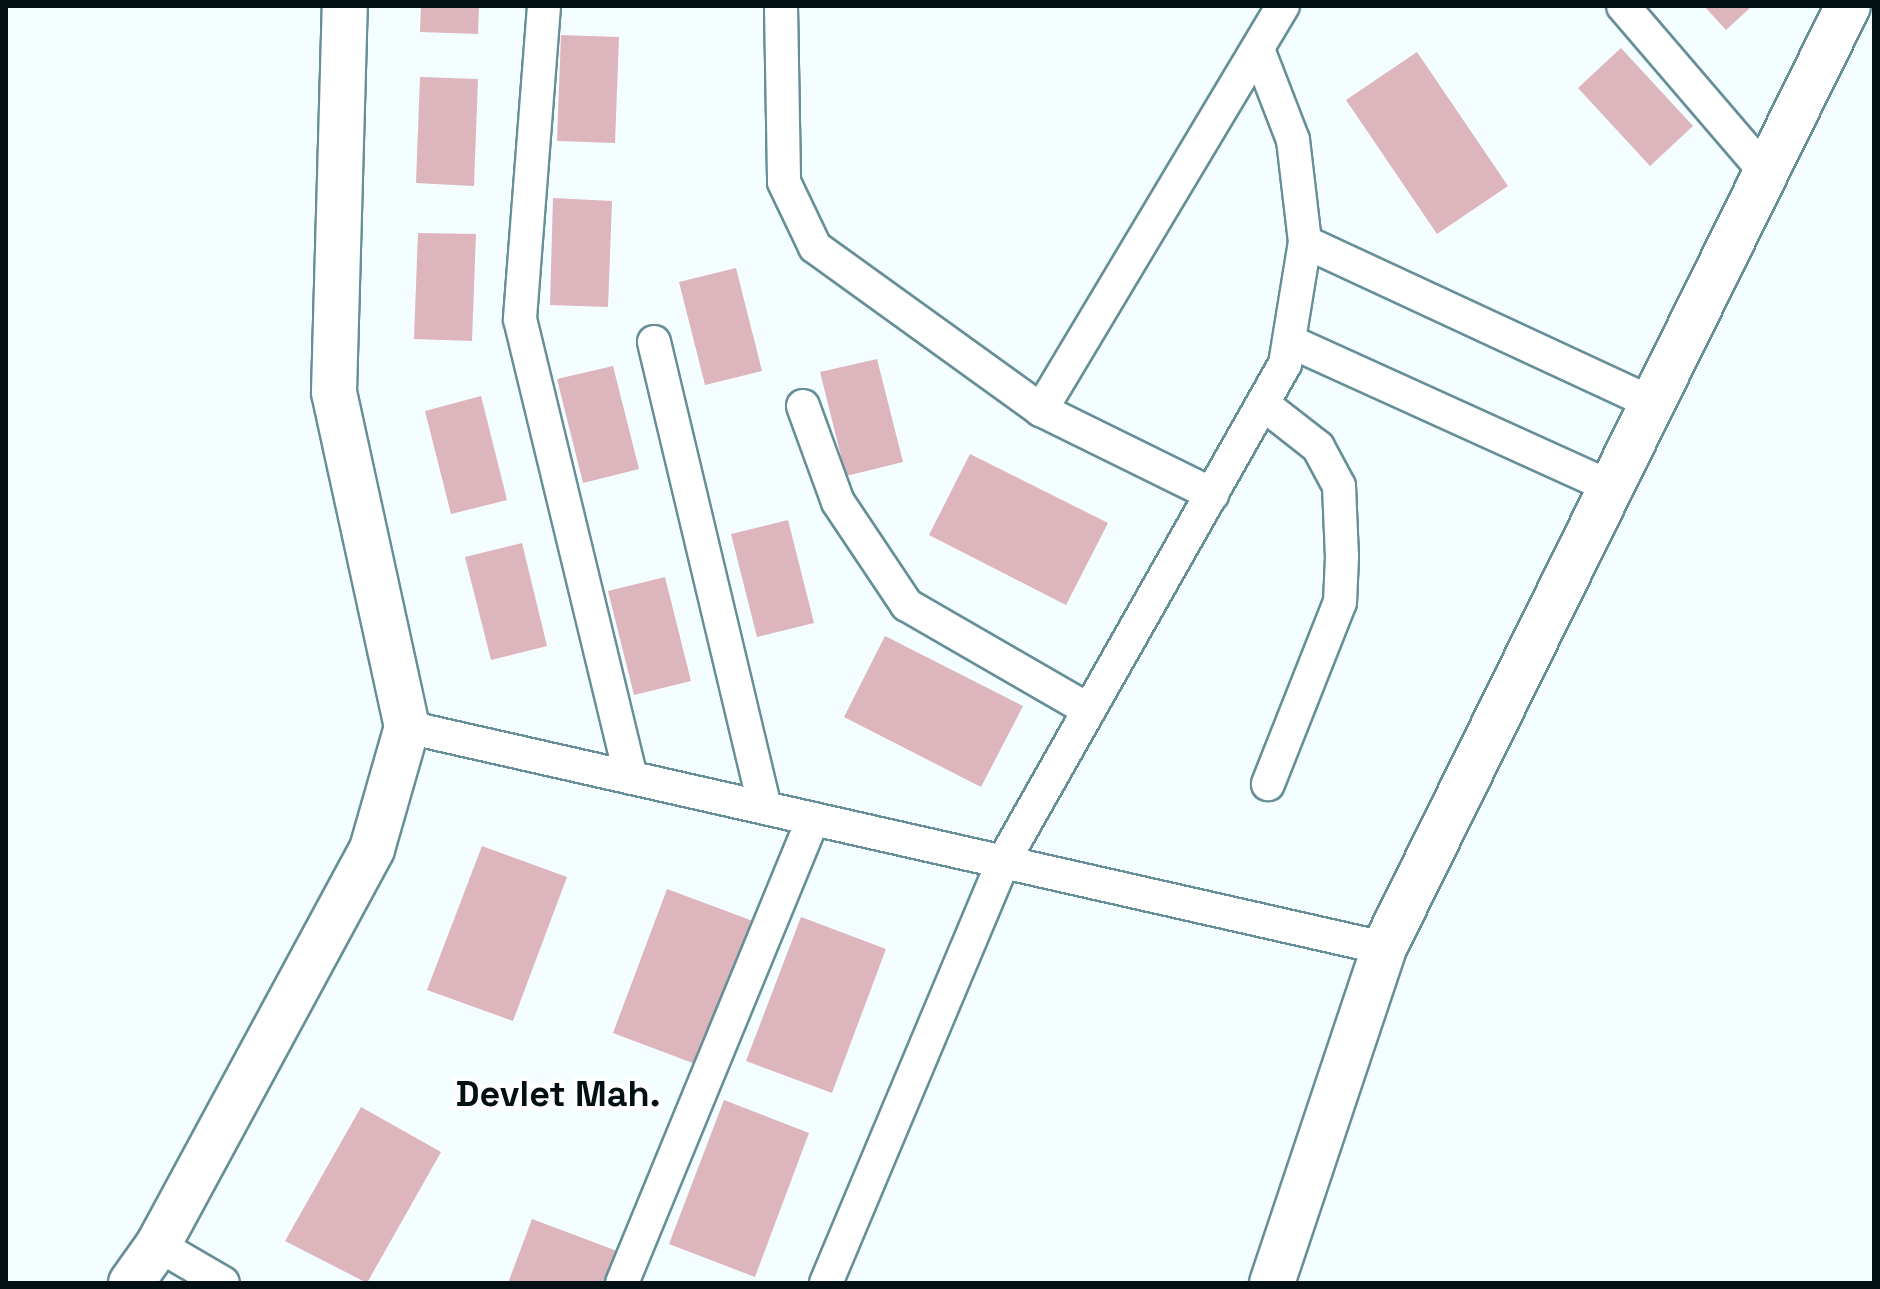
<!DOCTYPE html>
<style>
body{margin:0}
#map{position:relative;width:1880px;height:1289px;overflow:hidden;background:#f4fdff;font-family:"Space Grotesk",sans-serif}
div>[style]{position:absolute}
[style*='--x']{left:calc(var(--x)*1px);top:calc(var(--y)*1px);width:calc(var(--w)*1px);rotate:calc(var(--a)*1deg)}
.building>*{inset:0;background:#ddb5bc}
.roads{filter:drop-shadow(2px 0 #668f98) drop-shadow(-2px 0 #668f98) drop-shadow(0 2px #668f98) drop-shadow(0 -2px #668f98)}
.street>*{height:32px;margin:-16px;padding:0 16px;transform-origin:16px;border-radius:16px;background:#fff}
.secondary>*{height:44px;margin:-22px;padding:0 22px;transform-origin:22px;border-radius:22px;background:#fff}
span{translate:-50% -50%;white-space:nowrap;text-align:center;line-height:1.15;-webkit-text-stroke:8px #fff;paint-order:stroke}
.district-label{font-size:36px;color:#021013;font-weight:700}
.frame{position:absolute;inset:0;border:8px solid #021013;pointer-events:none}
</style>
<div id="map">
<div class="building">
<i style="clip-path:polygon(421px 6px,479px 6px,478px 34px,420px 32px)"></i>
<i style="clip-path:polygon(1704px 6px,1752px 6px,1726px 30px)"></i>
<i style="clip-path:polygon(561px 35px,619px 37px,615px 143px,557px 141px)"></i>
<i style="clip-path:polygon(1621px 48px,1693px 126px,1650px 166px,1578px 88px)"></i>
<i style="clip-path:polygon(1417px 52px,1508px 186px,1437px 234px,1346px 100px)"></i>
<i style="clip-path:polygon(420px 77px,478px 79px,474px 186px,416px 183px)"></i>
<i style="clip-path:polygon(553px 198px,612px 201px,608px 307px,550px 305px)"></i>
<i style="clip-path:polygon(418px 233px,476px 234px,472px 341px,414px 339px)"></i>
<i style="clip-path:polygon(736px 268px,762px 371px,705px 385px,679px 282px)"></i>
<i style="clip-path:polygon(877px 359px,903px 462px,846px 476px,820px 372px)"></i>
<i style="clip-path:polygon(613px 366px,639px 469px,583px 483px,557px 379px)"></i>
<i style="clip-path:polygon(481px 396px,507px 500px,451px 514px,425px 411px)"></i>
<i style="clip-path:polygon(970px 454px,1108px 523px,1066px 605px,929px 535px)"></i>
<i style="clip-path:polygon(788px 520px,814px 623px,757px 637px,731px 534px)"></i>
<i style="clip-path:polygon(522px 543px,547px 646px,491px 660px,465px 557px)"></i>
<i style="clip-path:polygon(665px 577px,691px 681px,634px 695px,608px 591px)"></i>
<i style="clip-path:polygon(885px 636px,1023px 706px,981px 787px,844px 717px)"></i>
<i style="clip-path:polygon(482px 846px,567px 877px,513px 1021px,427px 990px)"></i>
<i style="clip-path:polygon(667px 889px,753px 921px,698px 1065px,613px 1033px)"></i>
<i style="clip-path:polygon(801px 917px,886px 949px,832px 1093px,746px 1061px)"></i>
<i style="clip-path:polygon(724px 1100px,809px 1133px,755px 1277px,669px 1244px)"></i>
<i style="clip-path:polygon(361px 1107px,441px 1152px,367px 1283px,285px 1241px)"></i>
<i style="clip-path:polygon(532px 1219px,617px 1251px,605px 1283px,508px 1283px)"></i>
</div>
<div class="roads">
<div class="street">
<i style="--x:544;--y:6;--w:314;--a:94.4"></i>
<i style="--x:520;--y:319;--w:472;--a:76.4"></i>
<i style="--x:781;--y:6;--w:176;--a:89"></i>
<i style="--x:784;--y:182;--w:72;--a:64.5"></i>
<i style="--x:815;--y:247;--w:279;--a:35.8"></i>
<i style="--x:1041;--y:410;--w:191;--a:26.2"></i>
<i style="--x:1623;--y:6;--w:220;--a:49.4"></i>
<i style="--x:1305;--y:242;--w:383;--a:24.9"></i>
<i style="--x:1289;--y:341;--w:354;--a:24.4"></i>
<i style="--x:654;--y:342;--w:479;--a:76.6"></i>
<i style="--x:1263;--y:404;--w:70;--a:38"></i>
<i style="--x:1318;--y:447;--w:44;--a:61.7"></i>
<i style="--x:1339;--y:486;--w:71;--a:87.6"></i>
<i style="--x:1342;--y:557;--w:45;--a:92.5"></i>
<i style="--x:1340;--y:602;--w:196;--a:111.6"></i>
<i style="--x:803;--y:406;--w:102;--a:70"></i>
<i style="--x:838;--y:502;--w:124;--a:56.2"></i>
<i style="--x:907;--y:605;--w:210;--a:30"></i>
<i style="--x:1041;--y:410;--w:471;--a:-59.1"></i>
<i style="--x:407;--y:727;--w:1002;--a:12.75"></i>
<i style="--x:158;--y:1245;--w:75;--a:30.3"></i>
<i style="--x:622;--y:1283;--w:502;--a:-67.63"></i>
<i style="--x:826;--y:1283;--w:457;--a:-67.2"></i>
<i style="--x:1003;--y:862;--w:572;--a:-60.48"></i>
<i style="--x:1285;--y:364;--w:124;--a:-80.7"></i>
<i style="--x:1305;--y:242;--w:103;--a:-96.7"></i>
<i style="--x:1293;--y:140;--w:94;--a:-111.1"></i>
</div>
<div class="secondary">
<i style="--x:131;--y:1283;--w:47;--a:-54.6"></i>
<i style="--x:158;--y:1245;--w:450;--a:-61.6"></i>
<i style="--x:372;--y:849;--w:127;--a:-74"></i>
<i style="--x:407;--y:727;--w:343;--a:-102.3"></i>
<i style="--x:334;--y:392;--w:386;--a:-88.4"></i>
<i style="--x:1272;--y:1283;--w:353;--a:-71.5"></i>
<i style="--x:1384;--y:948;--w:1050;--a:-63.78"></i>
</div>
</div>
<div class="district-label">
<span style="left:558px;top:1095px">Devlet Mah.</span>
</div>
<div class="frame"></div>
</div>
